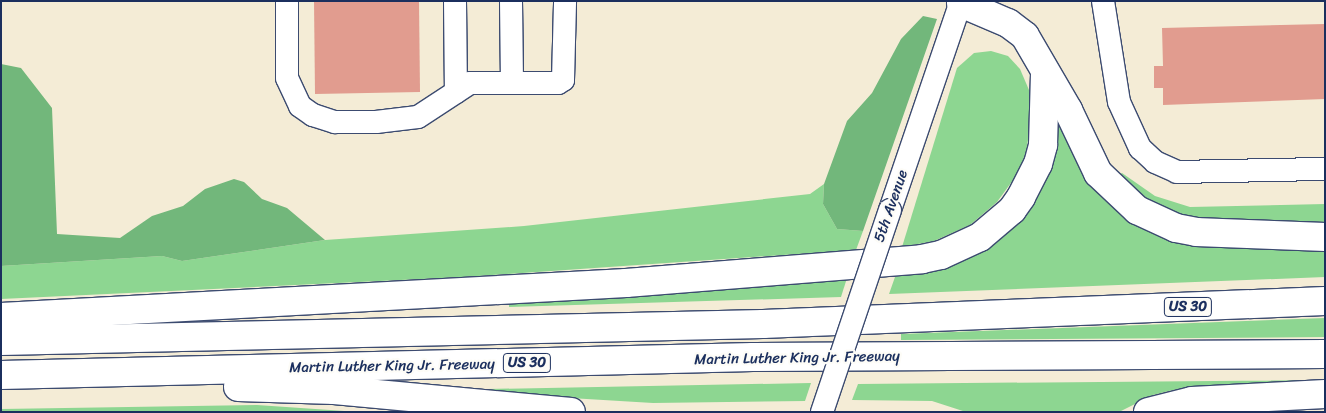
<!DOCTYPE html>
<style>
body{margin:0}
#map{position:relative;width:1326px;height:413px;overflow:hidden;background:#f4ecd6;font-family:Sriracha,sans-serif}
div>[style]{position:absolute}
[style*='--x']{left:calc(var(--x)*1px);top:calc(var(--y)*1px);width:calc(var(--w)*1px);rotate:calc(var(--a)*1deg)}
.green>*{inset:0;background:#8dd691}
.forest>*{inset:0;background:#72b77b}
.building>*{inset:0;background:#e19c8f}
.roads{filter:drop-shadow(1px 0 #3c4b70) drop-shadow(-1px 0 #3c4b70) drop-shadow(0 1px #3c4b70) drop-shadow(0 -1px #3c4b70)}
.minor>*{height:22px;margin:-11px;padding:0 11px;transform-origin:11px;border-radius:11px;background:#fff}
.highway>*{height:28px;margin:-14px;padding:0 14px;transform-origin:14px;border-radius:14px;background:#fff}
.bridges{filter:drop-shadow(1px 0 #3c4b70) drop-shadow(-1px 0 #3c4b70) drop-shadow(0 1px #3c4b70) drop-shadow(0 -1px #3c4b70)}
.minor-bridge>*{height:22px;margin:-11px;padding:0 11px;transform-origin:11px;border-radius:11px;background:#fff}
span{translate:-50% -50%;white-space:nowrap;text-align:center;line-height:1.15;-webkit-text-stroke:4.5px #fdfcf7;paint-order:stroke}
.shield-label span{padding:1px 4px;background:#fdfcf7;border:1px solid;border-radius:4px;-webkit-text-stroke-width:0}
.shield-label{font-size:14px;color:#1b2f5e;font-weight:700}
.street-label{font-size:15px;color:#1b2f5e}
.frame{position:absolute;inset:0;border:2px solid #1b2f5e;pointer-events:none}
</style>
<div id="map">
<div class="green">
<i style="clip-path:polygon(991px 51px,1008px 56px,1020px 69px,1029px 90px,1032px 112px,1026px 154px,1016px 176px,997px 202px,970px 225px,934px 241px,902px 247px,957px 68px,974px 53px)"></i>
<i style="clip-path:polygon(1057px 126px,1062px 126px,1075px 159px,1097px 192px,1131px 221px,1325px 248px,1325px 277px,889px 294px,895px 277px,939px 268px,969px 257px,992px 244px)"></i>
<i style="clip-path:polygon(1122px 173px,1155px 196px,1190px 207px,1325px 204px,1325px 226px,1211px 223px,1158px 210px,1115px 177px)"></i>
<i style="clip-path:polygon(824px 184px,823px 204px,837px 229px,863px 231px,856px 250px,464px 277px,1px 299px,1px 266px,162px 256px,182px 261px,325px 240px,524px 226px,810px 194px)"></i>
<i style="clip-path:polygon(847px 278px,841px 297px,509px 307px,509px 301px)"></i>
<i style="clip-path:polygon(1325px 318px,1325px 337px,901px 340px,901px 334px)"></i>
<i style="clip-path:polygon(1322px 380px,1173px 390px,1153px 395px,1119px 412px,966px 412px,932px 401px,852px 400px,858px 384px)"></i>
<i style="clip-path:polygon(811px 383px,805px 401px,653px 403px,487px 393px,488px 389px)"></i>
<i style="clip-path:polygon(257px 405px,359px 412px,1px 412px,1px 409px)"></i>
</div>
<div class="forest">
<i style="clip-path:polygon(923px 16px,937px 19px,863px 231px,837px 229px,823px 204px,824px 184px,847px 121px,872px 93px,901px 39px)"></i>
<i style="clip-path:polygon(1px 64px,21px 68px,52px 108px,57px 234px,120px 238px,152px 216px,183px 206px,205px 189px,234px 179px,244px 182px,262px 199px,287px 208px,325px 240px,182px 261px,162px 256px,1px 266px)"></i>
</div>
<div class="building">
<i style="clip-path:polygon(314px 1px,419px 1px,420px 92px,315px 94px)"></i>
<i style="clip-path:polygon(1325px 24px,1325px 99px,1163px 105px,1163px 88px,1154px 88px,1154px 66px,1163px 66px,1162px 28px)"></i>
</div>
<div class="roads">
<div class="minor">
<i style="--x:287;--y:1;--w:77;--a:90"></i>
<i style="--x:287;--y:78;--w:31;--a:65"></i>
<i style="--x:300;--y:106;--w:16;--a:35"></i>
<i style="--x:313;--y:115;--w:23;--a:18"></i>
<i style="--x:335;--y:122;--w:41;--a:0"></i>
<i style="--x:376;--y:122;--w:42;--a:-6.8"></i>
<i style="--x:418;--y:117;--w:62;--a:-33.2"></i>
<i style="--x:470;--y:83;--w:88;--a:0"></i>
<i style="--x:558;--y:83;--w:6;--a:-31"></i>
<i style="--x:563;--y:80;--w:79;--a:-88.5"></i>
<i style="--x:455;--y:1;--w:91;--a:89.4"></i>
<i style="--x:511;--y:1;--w:82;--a:89.3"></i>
<i style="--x:1103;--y:1;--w:102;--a:81"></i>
<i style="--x:1119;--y:102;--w:51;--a:65.5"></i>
<i style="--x:1140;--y:148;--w:21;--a:43"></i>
<i style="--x:1155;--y:162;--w:24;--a:24"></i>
<i style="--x:1177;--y:172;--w:148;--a:-1.2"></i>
<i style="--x:890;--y:210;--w:221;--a:-71.2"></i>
</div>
<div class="highway">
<i style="--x:961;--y:3;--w:51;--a:23.1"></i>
<i style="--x:1008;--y:23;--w:21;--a:37"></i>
<i style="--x:1025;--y:36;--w:86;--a:59.8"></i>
<i style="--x:1068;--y:110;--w:70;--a:64.5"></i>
<i style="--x:1098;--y:173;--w:54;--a:43.5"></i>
<i style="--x:1137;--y:210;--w:43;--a:24.8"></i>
<i style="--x:1176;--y:228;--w:20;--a:11"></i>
<i style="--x:1196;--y:232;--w:129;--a:2.2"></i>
<i style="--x:1;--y:317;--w:626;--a:-3.11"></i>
<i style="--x:626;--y:283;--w:297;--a:-4.6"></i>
<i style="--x:922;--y:259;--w:19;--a:-12"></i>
<i style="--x:941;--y:255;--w:43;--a:-24.8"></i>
<i style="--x:980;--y:237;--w:42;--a:-40.2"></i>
<i style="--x:1012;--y:210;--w:16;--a:-55"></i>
<i style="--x:1021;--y:197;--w:37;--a:-63"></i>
<i style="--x:1038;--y:164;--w:20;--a:-75"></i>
<i style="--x:1043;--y:145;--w:71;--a:-88.4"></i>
<i style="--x:1;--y:341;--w:762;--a:-1.28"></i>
<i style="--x:763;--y:324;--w:562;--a:-2.34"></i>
<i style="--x:1;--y:375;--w:752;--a:-1.37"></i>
<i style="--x:753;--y:357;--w:572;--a:-0.3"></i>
<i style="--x:238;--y:387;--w:96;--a:1.8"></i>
<i style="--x:334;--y:390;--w:238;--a:5.3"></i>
<i style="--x:1148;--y:412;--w:45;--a:-14"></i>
<i style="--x:1192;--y:401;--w:133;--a:-3"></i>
</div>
</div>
<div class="bridges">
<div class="minor-bridge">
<i style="--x:822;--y:412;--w:213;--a:-71.4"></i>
</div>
</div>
<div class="shield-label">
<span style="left:1188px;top:307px">US 30</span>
<span style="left:527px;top:363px">US 30</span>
</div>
<div class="street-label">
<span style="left:891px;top:206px;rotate:-71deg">5th Avenue</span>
<span style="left:797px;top:358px;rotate:-1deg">Martin Luther King Jr. Freeway</span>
<span style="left:392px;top:366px;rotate:-1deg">Martin Luther King Jr. Freeway</span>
</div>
<div class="frame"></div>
</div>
